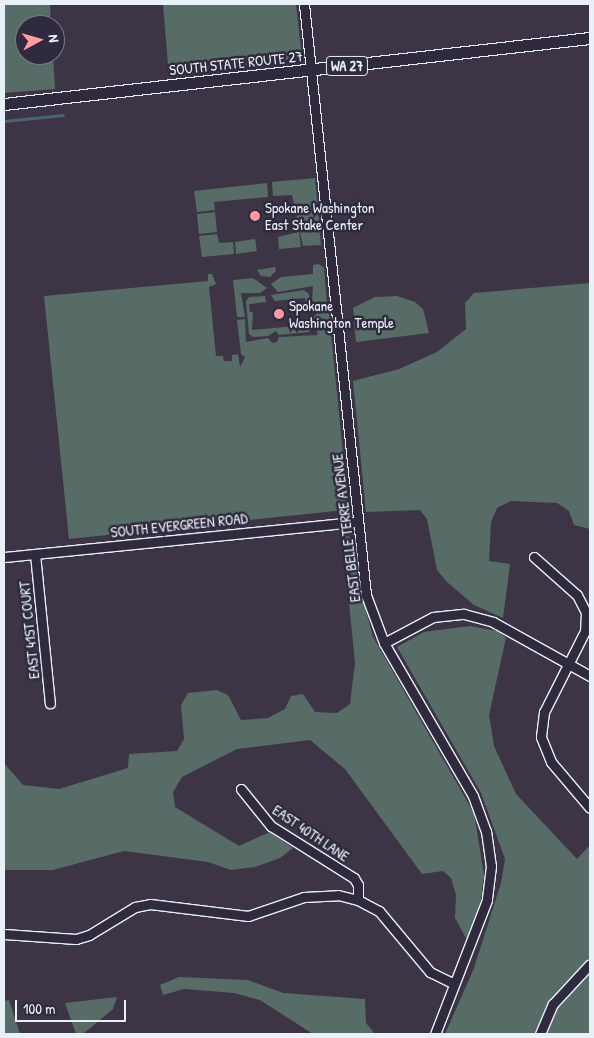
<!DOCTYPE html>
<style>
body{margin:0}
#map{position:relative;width:594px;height:1038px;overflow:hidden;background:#3d3546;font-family:"Patrick Hand",sans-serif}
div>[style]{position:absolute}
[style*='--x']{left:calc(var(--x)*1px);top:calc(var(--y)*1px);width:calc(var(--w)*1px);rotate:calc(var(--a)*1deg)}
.green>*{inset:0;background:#576c66}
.stream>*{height:2.5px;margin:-1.25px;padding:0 1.25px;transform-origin:1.25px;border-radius:1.25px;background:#4b6473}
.roads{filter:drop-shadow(1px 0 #e8f1f8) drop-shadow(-1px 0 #e8f1f8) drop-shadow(0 1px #e8f1f8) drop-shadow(0 -1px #e8f1f8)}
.minor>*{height:9px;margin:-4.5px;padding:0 4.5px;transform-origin:4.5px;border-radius:4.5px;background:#2f2a3d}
.major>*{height:11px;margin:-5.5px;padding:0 5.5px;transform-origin:5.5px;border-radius:5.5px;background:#2f2a3d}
.dots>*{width:14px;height:14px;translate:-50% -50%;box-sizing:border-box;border:2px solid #2f2a3d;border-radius:50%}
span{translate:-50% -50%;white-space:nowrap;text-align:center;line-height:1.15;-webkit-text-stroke:5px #2f2a3d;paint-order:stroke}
.shield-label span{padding:1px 4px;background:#2f2a3d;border:1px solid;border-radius:4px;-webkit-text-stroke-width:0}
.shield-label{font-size:14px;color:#e8f1f8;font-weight:700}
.street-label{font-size:15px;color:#e8f1f8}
.poi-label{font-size:15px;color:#e8f1f8}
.left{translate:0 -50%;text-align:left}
.frame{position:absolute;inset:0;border:5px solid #e8f1f8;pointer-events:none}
.north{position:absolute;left:15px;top:15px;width:50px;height:50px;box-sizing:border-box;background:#2f2a3d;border:1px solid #797a88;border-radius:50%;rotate:84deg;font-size:14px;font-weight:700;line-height:20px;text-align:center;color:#e8f1f8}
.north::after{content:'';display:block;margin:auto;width:18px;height:22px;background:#ff9aa2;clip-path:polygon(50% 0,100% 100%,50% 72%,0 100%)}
.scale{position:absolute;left:15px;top:1000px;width:111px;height:22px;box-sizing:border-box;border:2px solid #e8f1f8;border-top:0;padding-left:6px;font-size:15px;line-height:18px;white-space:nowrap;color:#e8f1f8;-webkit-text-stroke:4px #2f2a3d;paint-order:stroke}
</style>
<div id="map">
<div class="green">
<i style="clip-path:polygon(4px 4px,50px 4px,51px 25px,25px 25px,25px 55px,53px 55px,55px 89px,4px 93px)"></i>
<i style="clip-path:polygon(163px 4px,296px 4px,302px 58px,169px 77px)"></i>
<i style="clip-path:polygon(315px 178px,321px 245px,303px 246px,292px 195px,273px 196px,272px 182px)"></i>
<i style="clip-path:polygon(267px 183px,268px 197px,214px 202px,215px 210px,197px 212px,194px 191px)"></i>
<i style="clip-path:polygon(215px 212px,217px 232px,199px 234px,197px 214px)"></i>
<i style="clip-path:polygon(299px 232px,301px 247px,279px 249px,278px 237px)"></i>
<i style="clip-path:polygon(217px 234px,219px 243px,233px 242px,234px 254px,202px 257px,199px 236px)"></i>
<i style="clip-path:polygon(255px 239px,257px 251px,236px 254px,235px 242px)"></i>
<i style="clip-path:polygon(319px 264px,324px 268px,327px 303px,324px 307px,329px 314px,348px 503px,345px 510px,69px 539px,44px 296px,208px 281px,208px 274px,212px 274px,216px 284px,209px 287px,216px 356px,223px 356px,224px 361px,232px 361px,232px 355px,238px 354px,240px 367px,245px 357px,241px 354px,237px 320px,245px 319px,246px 342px,268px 338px,272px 343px,277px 342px,279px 337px,318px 335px,313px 318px,320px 310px,312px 302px,313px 286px,278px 292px,271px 284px,281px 277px,313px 274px,313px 265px)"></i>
<i style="clip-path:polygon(275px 267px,276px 271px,270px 277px,261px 276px,257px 270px)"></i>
<i style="clip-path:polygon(253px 278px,267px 288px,260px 293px,241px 293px,245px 317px,237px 317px,233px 280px)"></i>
<i style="clip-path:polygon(590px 283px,590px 529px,574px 525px,569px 511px,557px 503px,511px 501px,497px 508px,491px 522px,489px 561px,510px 564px,503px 618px,474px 605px,447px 582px,437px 570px,427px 519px,420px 510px,366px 512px,353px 381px,399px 369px,437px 352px,466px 329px,465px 303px,474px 293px)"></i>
<i style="clip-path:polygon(304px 290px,309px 294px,310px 302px,306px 305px,305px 298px,275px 301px,271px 295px)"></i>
<i style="clip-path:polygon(265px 296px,266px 302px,249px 304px,250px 312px,253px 312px,252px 330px,307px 325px,307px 318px,311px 319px,312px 327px,309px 332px,279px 335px,276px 331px,268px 336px,253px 337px,249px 334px,246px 301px,249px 297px)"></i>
<i style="clip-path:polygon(397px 296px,415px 302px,423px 309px,429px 333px,356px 342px,353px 308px,375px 297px)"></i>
<i style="clip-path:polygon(342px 533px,351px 538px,355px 547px,357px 578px,373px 637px,474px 813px,484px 875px,480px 906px,467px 940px,455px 918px,456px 895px,451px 878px,443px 871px,422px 874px,345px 769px,310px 740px,237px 749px,182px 777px,173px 792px,175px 807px,239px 846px,270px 832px,293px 848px,280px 858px,255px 867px,231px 870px,208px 862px,124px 851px,53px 870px,4px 870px,4px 763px,23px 785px,59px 789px,128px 768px,129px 754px,177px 751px,184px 739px,181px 705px,188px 693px,217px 690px,228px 695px,241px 720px,268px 718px,285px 709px,291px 696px,303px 694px,315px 712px,337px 713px,350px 704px,355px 663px)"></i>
<i style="clip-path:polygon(470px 626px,497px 631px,506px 638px,489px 715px,494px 746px,516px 794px,577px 859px,590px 845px,590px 1034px,445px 1034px,474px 968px,501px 883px,505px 859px,481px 793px,397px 647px,424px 632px)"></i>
<i style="clip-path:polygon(179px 977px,248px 980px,283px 993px,365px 999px,366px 1023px,375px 1034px,313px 1034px,260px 1000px,234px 993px,184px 989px,163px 995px,160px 985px)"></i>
<i style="clip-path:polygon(117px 997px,113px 1009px,83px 1034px,76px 1034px,65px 1003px)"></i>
<i style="clip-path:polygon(9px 1000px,20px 1034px,4px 1034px,4px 1001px)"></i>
</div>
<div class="stream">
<i style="--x:4;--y:121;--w:59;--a:-5.8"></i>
</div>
<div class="roads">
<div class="minor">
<i style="--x:304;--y:4;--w:594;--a:84.01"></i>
<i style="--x:366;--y:595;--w:51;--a:69.4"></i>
<i style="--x:384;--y:643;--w:177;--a:59.8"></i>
<i style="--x:473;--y:796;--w:37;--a:70"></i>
<i style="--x:486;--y:831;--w:35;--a:82"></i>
<i style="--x:491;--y:866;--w:34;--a:97"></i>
<i style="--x:487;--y:900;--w:144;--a:111.2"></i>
<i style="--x:35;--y:554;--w:150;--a:84.3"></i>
<i style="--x:4;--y:557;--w:355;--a:-5.7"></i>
<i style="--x:534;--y:557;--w:57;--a:41.5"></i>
<i style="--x:577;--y:595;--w:20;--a:63"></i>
<i style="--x:586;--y:613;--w:18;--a:93"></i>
<i style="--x:585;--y:631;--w:91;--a:116.8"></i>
<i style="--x:544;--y:712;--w:25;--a:97"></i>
<i style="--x:541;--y:737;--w:27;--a:68"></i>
<i style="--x:551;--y:762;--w:60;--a:49.7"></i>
<i style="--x:384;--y:643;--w:55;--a:-28"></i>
<i style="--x:433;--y:617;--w:31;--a:-6"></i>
<i style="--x:464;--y:614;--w:30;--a:15"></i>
<i style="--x:493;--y:622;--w:111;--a:29.1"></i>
<i style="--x:241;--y:789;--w:48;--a:51"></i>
<i style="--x:271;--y:826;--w:98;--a:32.1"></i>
<i style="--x:354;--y:878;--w:8;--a:60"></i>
<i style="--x:358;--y:885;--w:15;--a:90"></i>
<i style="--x:4;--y:934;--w:72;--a:4"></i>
<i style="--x:76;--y:939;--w:14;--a:-17"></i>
<i style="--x:89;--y:935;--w:54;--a:-31.3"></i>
<i style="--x:135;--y:907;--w:15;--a:-11"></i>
<i style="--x:150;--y:904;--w:99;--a:7"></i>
<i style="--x:248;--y:916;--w:59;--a:-18.7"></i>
<i style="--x:304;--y:897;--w:34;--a:-3"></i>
<i style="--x:338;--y:895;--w:21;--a:14"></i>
<i style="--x:358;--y:900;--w:24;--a:28"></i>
<i style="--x:379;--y:911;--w:80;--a:50.1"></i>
<i style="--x:430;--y:972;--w:25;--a:26"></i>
<i style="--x:540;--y:1034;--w:33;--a:-67"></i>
<i style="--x:553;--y:1004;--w:54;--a:-47.2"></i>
</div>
<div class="major">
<i style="--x:4;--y:104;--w:590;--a:-6.43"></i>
</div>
</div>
<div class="dots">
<i style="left:255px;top:216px;background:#ff9aa2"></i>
<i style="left:279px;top:314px;background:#ff9aa2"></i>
</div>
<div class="shield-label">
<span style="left:347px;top:66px">WA 27</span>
</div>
<div class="street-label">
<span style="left:236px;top:63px;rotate:-6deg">SOUTH STATE ROUTE 27</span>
<span style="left:179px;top:525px;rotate:-6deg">SOUTH EVERGREEN ROAD</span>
<span style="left:346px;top:528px;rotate:-97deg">EAST BELLE TERRE AVENUE</span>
<span style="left:29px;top:630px;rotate:-96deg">EAST 41ST COURT</span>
<span style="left:311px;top:833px;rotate:34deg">EAST 40TH LANE</span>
</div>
<div class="poi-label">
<span class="left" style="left:265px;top:216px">Spokane Washington<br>East Stake Center</span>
<span class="left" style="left:289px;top:314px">Spokane<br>Washington Temple</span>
</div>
<div class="frame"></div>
<div class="north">N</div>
<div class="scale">100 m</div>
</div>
